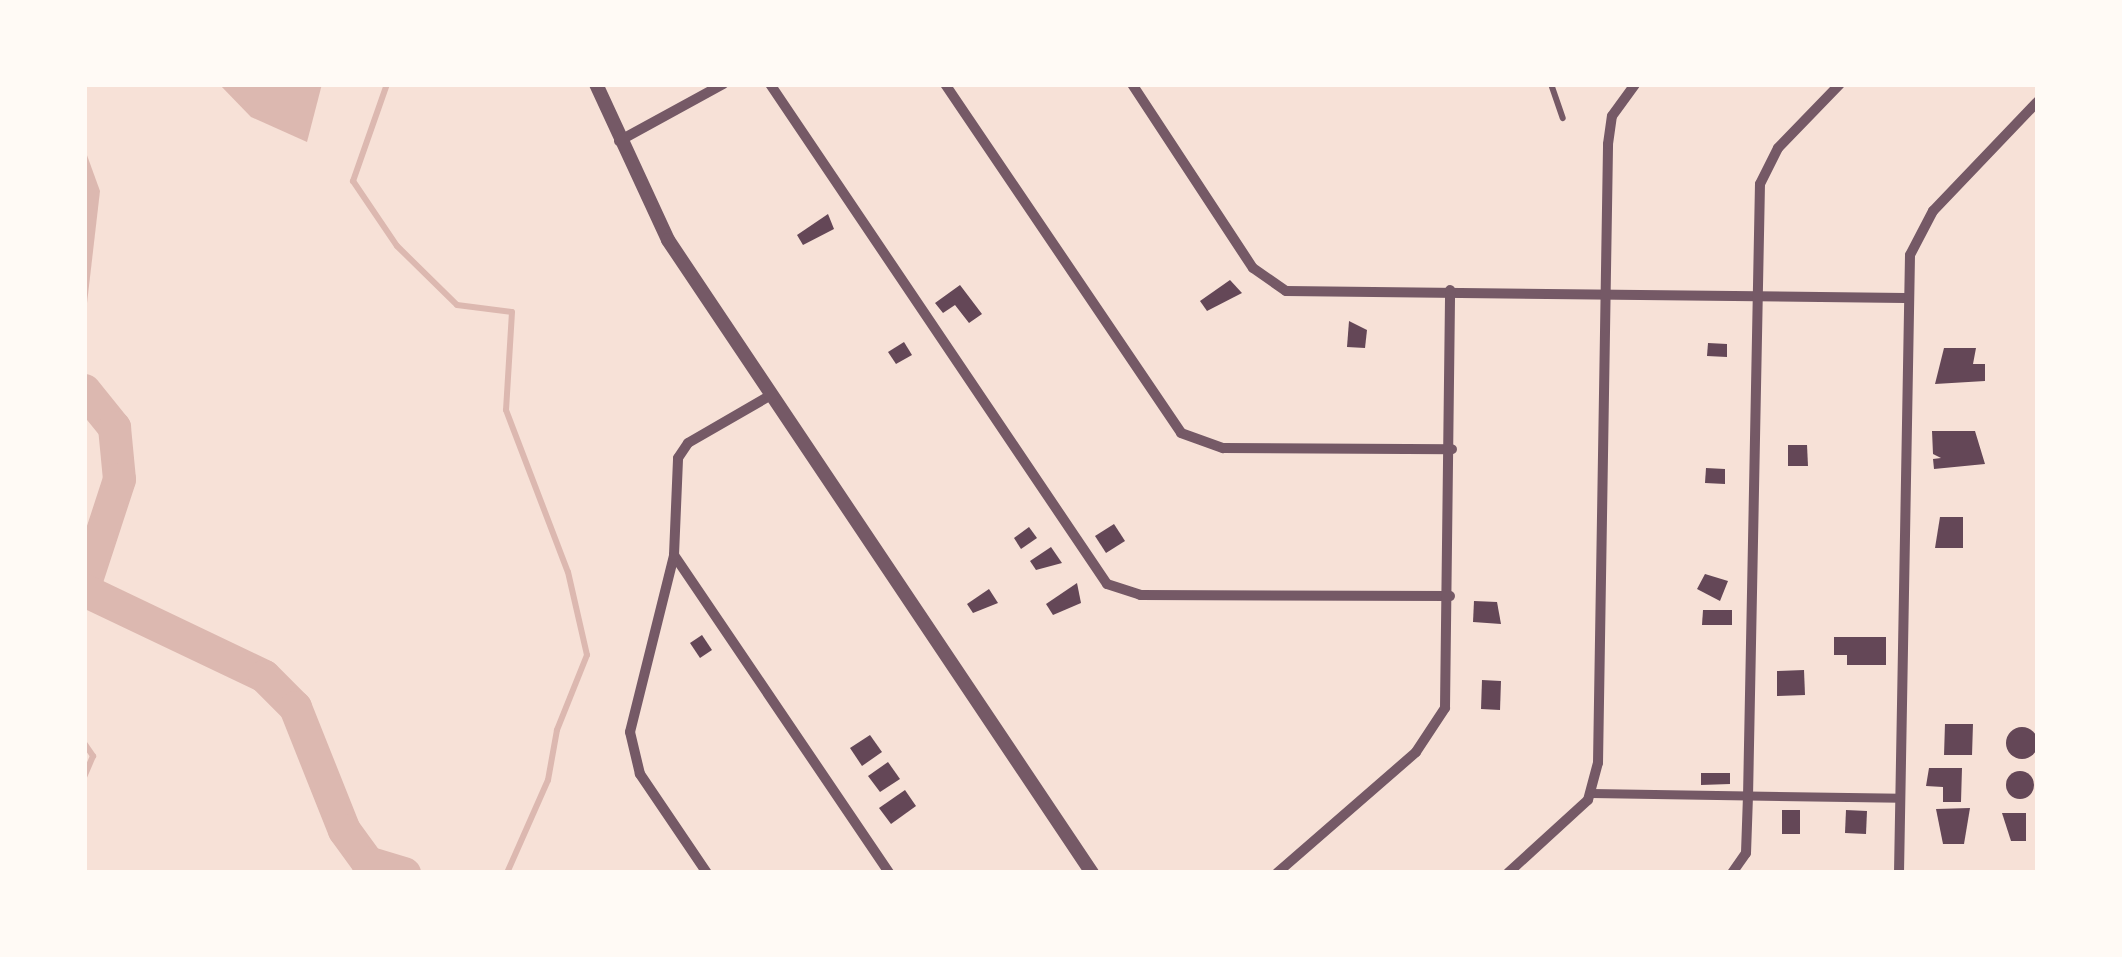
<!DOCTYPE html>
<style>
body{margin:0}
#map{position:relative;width:2122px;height:957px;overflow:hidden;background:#f7e1d7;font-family:"DejaVu Sans",sans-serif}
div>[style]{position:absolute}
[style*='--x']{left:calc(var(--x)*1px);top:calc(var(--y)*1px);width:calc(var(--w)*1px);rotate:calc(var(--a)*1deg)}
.water>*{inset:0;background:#dcb8b0}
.stream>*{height:6px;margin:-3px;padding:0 3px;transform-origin:3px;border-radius:3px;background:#dcb8b0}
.river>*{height:33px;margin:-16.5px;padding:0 16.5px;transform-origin:16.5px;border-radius:16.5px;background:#dcb8b0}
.building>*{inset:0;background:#644757}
.round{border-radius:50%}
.service>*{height:6px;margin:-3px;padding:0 3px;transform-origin:3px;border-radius:3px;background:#755966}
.pedestrian>*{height:9px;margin:-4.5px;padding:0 4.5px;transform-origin:4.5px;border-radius:4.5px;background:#755966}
.minor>*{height:10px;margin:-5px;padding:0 5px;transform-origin:5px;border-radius:5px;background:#755966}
.tertiary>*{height:14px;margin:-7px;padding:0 7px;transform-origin:7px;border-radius:7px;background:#755966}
span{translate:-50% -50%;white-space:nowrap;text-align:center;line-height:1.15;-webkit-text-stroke:12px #fffaf5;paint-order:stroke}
.frame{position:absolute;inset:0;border:87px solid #fffaf5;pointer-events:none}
</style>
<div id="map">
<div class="water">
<i style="clip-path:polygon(219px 84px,322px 84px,307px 142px,251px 117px)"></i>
<i style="clip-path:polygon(84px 147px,100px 191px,87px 303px,84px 302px)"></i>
</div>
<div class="stream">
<i style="--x:387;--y:84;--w:103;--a:109.3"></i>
<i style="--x:353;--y:181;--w:78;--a:55.9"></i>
<i style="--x:397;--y:246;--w:84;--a:44.5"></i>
<i style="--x:457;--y:305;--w:55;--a:7.3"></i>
<i style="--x:512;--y:312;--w:98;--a:93.5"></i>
<i style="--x:506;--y:410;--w:173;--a:69.1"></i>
<i style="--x:568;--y:572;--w:85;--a:77.1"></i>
<i style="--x:587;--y:655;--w:81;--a:111.8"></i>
<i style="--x:557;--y:730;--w:51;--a:100.2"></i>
<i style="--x:548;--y:780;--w:102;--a:113.8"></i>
<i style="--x:84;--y:743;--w:16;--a:55"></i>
<i style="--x:93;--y:756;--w:23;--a:113"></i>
</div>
<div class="river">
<i style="--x:84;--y:390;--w:48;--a:51"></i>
<i style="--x:114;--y:427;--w:52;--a:84.5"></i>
<i style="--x:119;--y:479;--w:113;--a:108.1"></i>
<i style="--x:84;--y:590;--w:199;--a:25.5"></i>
<i style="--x:264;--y:676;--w:44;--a:45"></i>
<i style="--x:295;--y:707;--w:132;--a:68.3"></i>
<i style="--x:344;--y:830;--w:39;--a:54"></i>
<i style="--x:367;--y:862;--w:39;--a:17"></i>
</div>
<div class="building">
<i style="clip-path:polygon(828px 214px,834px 229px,803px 245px,797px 235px)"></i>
<i style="clip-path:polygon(1230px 280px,1242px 293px,1207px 311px,1200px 301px)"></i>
<i style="clip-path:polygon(960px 285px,982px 314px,969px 323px,955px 305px,943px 313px,935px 303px)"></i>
<i style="clip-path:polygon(1349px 321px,1367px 330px,1365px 348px,1347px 347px)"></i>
<i style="clip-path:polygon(904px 342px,912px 355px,896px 364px,888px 352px)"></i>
<i style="clip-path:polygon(1708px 343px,1727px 344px,1727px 357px,1707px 356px)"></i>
<i style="clip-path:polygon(1944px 348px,1976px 348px,1973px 364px,1985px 364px,1985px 381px,1935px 384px)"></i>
<i style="clip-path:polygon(1932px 431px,1975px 431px,1985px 464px,1934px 469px,1933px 459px,1941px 458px,1933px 454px)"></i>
<i style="clip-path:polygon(1788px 445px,1807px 445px,1808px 466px,1788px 466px)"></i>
<i style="clip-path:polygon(1706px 468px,1725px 469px,1725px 484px,1705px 483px)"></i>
<i style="clip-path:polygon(1940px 517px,1963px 517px,1963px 548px,1935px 548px)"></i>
<i style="clip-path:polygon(1114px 524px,1125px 541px,1106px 553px,1095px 536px)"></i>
<i style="clip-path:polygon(1029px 527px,1037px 538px,1021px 549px,1014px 538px)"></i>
<i style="clip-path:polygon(1051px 547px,1062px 563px,1036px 570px,1030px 561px)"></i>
<i style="clip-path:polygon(1705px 574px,1728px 581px,1720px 601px,1697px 589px)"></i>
<i style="clip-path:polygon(1077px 583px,1081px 603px,1053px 615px,1046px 604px)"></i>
<i style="clip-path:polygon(989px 589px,998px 603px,973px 613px,967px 604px)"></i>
<i style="clip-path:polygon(1474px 601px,1497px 602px,1501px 624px,1473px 622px)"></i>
<i style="clip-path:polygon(1703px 610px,1732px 610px,1732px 625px,1702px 625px)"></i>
<i style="clip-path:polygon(702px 635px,712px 650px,700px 658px,690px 643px)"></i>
<i style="clip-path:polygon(1834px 637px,1886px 637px,1886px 665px,1847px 665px,1847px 655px,1834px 655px)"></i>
<i style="clip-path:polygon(1804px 670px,1805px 695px,1777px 696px,1777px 671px)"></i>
<i style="clip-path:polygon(1482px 680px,1501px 681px,1500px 710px,1481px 709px)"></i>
<i style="clip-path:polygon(1945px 724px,1973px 724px,1972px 755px,1944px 755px)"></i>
<i class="round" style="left:2006px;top:727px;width:32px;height:32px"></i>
<i style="clip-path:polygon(870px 735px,882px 752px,862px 766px,850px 748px)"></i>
<i style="clip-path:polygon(888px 762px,900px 779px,880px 792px,868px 776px)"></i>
<i style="clip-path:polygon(1929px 768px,1962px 768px,1961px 802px,1943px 802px,1943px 787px,1926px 786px)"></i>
<i class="round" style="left:2006px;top:771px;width:28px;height:28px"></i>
<i style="clip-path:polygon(1701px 773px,1730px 773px,1730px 784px,1701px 785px)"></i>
<i style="clip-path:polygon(905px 790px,916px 806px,891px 824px,879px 808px)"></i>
<i style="clip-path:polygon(1970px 808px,1964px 844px,1943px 844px,1936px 809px)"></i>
<i style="clip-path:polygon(1782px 810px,1800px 810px,1800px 834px,1782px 834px)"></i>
<i style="clip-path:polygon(1846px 810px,1867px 811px,1866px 834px,1845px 833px)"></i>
<i style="clip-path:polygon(2002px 813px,2026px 813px,2026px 841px,2011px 841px)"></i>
</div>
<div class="service">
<i style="--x:1551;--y:84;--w:36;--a:71"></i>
</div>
<div class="pedestrian">
<i style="--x:1591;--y:793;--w:309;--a:0.9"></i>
</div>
<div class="minor">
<i style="--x:770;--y:84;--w:603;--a:56.02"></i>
<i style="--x:1107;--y:584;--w:35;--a:18"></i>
<i style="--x:1140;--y:595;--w:310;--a:0.2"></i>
<i style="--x:945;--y:84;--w:421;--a:55.9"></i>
<i style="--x:1181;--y:433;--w:45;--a:19.7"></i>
<i style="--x:1223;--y:448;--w:229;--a:0.3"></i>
<i style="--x:1132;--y:84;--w:220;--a:56.7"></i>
<i style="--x:1253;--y:268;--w:40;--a:34.9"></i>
<i style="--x:1286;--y:291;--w:619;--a:0.65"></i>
<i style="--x:619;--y:141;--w:119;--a:-28.7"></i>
<i style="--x:674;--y:555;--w:384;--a:55.9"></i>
<i style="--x:707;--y:873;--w:120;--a:-124.1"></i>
<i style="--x:640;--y:774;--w:43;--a:-103.4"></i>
<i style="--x:630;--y:732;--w:182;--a:-76"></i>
<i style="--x:674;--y:555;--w:97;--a:-87.6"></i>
<i style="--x:678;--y:458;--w:18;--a:-56"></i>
<i style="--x:688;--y:443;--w:96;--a:-30"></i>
<i style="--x:1277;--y:873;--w:184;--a:-41"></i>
<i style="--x:1416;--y:752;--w:53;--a:-56.6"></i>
<i style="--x:1445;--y:708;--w:418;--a:-89.3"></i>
<i style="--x:1508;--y:873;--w:108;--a:-42.4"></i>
<i style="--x:1588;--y:800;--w:38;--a:-75"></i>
<i style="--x:1598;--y:763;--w:619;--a:-89.07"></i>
<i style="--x:1608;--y:144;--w:28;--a:-82"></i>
<i style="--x:1612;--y:116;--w:39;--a:-54"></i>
<i style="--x:1732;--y:873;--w:24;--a:-55"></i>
<i style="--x:1746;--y:853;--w:56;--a:-88"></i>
<i style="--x:1748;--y:797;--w:613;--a:-88.88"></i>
<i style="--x:1760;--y:184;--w:40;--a:-63.4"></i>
<i style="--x:1778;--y:148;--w:89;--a:-45.9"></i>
<i style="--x:1899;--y:873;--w:618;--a:-88.98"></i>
<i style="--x:1910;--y:255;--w:50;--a:-62.4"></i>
<i style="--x:1933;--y:211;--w:152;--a:-46.3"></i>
</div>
<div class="tertiary">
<i style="--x:596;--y:84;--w:172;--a:65.2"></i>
<i style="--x:668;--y:240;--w:762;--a:56.18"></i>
</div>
<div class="frame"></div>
</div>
